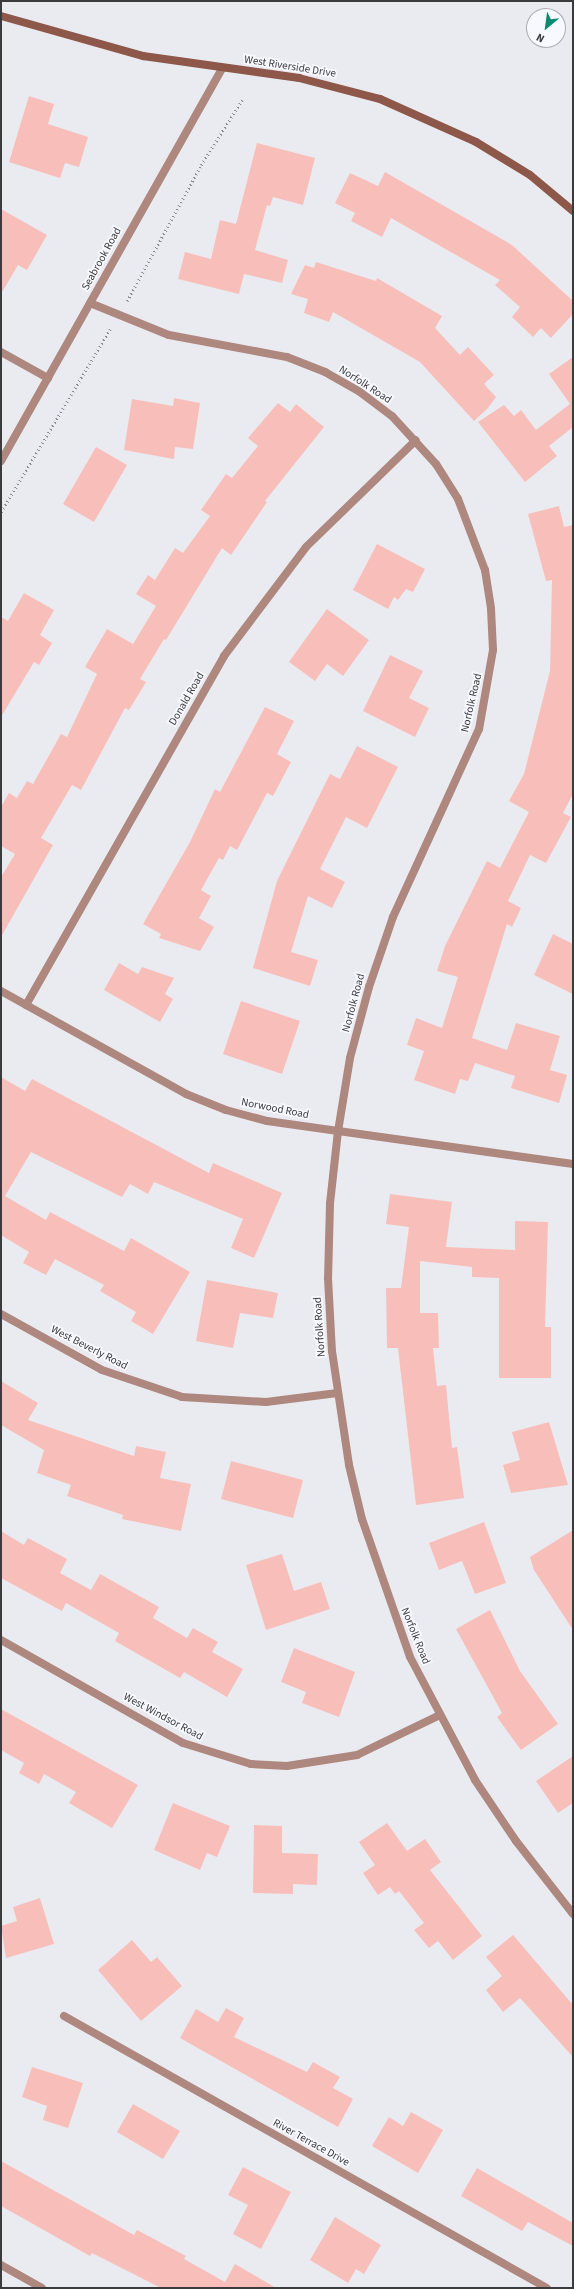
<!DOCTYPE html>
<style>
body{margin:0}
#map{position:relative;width:574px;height:2289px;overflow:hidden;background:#eaebf1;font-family:"Source Sans 3",sans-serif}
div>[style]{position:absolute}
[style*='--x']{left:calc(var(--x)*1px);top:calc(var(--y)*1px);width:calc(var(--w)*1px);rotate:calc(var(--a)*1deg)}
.building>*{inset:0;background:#f8bfba}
.path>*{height:2.5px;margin-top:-1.25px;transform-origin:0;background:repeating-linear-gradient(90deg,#8b8b90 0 1px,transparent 0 4px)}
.street>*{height:8px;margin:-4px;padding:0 4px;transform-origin:4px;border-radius:4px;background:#ae877e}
.secondary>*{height:8px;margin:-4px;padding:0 4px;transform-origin:4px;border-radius:4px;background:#8d574a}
span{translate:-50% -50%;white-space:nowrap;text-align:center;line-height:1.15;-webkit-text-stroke:3.5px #f8f8ff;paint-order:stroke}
.street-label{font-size:11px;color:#3b3b3e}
.frame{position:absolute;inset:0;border:2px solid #3b3b3e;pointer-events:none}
.north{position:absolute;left:526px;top:8px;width:40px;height:40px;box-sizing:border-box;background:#f8f8ff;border:1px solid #acacb2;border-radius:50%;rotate:209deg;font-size:11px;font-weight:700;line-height:16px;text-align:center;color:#3b3b3e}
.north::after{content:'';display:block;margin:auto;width:14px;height:18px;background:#088c71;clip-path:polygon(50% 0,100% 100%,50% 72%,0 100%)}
</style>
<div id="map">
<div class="building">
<i style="clip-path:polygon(29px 96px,54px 104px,48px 124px,88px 137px,79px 167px,65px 163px,60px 178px,9px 162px)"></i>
<i style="clip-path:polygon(257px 143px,315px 158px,303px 205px,273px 197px,270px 206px,267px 205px,255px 250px,288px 260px,282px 283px,244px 274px,239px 294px,178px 279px,185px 252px,211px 259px,220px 220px,236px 224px)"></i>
<i style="clip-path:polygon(385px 172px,512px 245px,573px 301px,573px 314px,551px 338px,541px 328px,533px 337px,512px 317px,520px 307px,495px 285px,500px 280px,391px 218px,382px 237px,351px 221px,355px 213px,335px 203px,350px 173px,378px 186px)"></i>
<i style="clip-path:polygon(1px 209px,47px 235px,27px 270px,18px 265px,1px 294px)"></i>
<i style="clip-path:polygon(316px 262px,376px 281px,377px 278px,442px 316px,435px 328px,460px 355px,468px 347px,494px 375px,484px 384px,496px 397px,488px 408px,474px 421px,420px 362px,333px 312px,329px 322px,304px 313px,308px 299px,291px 294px,305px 265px,314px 268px)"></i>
<i style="clip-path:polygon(573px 357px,573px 427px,549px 446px,557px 456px,525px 482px,478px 422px,504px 405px,514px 416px,521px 410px,536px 430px,570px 404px,549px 374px)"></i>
<i style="clip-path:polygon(174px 398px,200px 403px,193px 449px,175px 447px,174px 459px,124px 450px,132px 399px,173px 406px)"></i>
<i style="clip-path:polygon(278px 403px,290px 412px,296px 404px,324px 427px,265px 501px,267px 502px,231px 555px,222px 548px,166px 640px,164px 639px,140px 679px,146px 682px,129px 710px,125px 708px,81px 790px,72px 785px,41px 838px,53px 845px,1px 937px,1px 877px,15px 854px,1px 846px,1px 807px,9px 793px,17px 798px,27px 781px,33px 784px,61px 734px,67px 737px,97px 674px,85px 667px,107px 629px,133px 644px,156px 606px,136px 594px,148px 575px,155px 580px,175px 548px,183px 553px,210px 516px,201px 510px,226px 474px,232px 478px,258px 446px,248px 438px)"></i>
<i style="clip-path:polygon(96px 447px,127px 465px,94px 522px,63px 504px)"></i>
<i style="clip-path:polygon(559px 506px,564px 527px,573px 525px,573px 794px,563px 813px,571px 817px,546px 863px,530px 855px,508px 901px,521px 908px,512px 927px,507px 924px,472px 1038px,507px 1050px,516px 1023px,560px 1036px,550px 1070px,567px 1075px,559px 1103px,511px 1088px,515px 1076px,475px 1063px,468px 1081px,460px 1079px,455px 1094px,414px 1080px,424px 1051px,407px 1045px,416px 1018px,442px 1028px,458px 977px,437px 971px,445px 946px,487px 861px,500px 868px,529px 812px,509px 801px,524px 774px,550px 671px,552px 580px,546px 581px,528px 514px)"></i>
<i style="clip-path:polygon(377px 544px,425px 569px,413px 592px,406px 589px,398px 600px,394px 597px,388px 609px,353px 590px)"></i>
<i style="clip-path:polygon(24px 593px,54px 610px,40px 635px,52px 643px,39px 665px,34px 662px,1px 717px,1px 617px,8px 621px)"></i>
<i style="clip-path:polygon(327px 609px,369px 640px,343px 676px,327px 664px,315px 681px,289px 662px)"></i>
<i style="clip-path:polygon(390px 655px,423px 671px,409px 698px,429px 708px,415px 737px,363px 711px)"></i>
<i style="clip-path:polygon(265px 707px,294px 721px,277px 754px,291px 762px,273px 796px,267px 793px,237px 850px,230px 846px,223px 860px,219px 858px,201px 890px,211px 896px,199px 918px,214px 927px,200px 951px,159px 938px,161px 934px,143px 924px,190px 842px,215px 789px,220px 792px)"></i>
<i style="clip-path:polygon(357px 746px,398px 767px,367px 828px,346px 817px,320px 869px,345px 882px,332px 908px,308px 896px,291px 952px,318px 960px,310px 986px,253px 968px,277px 881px,330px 774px,340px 779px)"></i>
<i style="clip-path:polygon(553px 934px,573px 944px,573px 994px,534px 975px)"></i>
<i style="clip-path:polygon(119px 963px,138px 974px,142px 967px,174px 978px,165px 994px,173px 999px,160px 1022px,104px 990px)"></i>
<i style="clip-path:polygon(241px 1001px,300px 1021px,282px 1074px,223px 1054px)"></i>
<i style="clip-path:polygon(1px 1077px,25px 1091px,32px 1079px,209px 1173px,213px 1163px,282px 1193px,254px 1258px,231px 1248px,243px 1219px,154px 1182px,148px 1194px,130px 1184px,122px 1197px,31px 1152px,5px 1196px,46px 1220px,50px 1212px,124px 1251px,131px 1238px,190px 1272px,153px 1334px,131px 1321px,136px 1312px,100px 1291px,104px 1285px,55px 1259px,46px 1275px,23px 1263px,29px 1252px,1px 1235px)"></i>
<i style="clip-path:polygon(390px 1194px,452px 1202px,446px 1247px,515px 1250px,515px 1221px,548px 1222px,545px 1327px,551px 1327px,551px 1378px,499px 1378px,499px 1278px,472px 1277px,472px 1267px,420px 1261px,420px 1313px,438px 1313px,439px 1348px,433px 1348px,437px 1386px,446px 1385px,452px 1448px,457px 1447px,464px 1498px,416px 1505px,398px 1348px,387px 1348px,386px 1288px,401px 1288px,409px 1227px,386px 1224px)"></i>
<i style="clip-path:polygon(207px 1280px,278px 1293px,273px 1318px,240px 1313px,233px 1348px,196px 1341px)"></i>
<i style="clip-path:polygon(1px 1381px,38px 1403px,28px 1420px,134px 1456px,136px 1446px,166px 1452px,160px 1478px,191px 1484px,181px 1531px,122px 1519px,123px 1515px,67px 1496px,71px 1485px,37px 1473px,44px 1450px,1px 1425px)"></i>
<i style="clip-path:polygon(549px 1422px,568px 1485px,511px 1493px,503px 1465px,520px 1460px,512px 1432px)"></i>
<i style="clip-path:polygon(231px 1461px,303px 1480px,293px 1518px,221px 1499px)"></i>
<i style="clip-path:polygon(484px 1522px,506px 1583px,475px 1594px,462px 1561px,439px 1570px,429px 1543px)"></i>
<i style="clip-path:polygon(573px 1530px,573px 1630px,534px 1570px,530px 1557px)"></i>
<i style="clip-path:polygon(1px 1531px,24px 1545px,28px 1538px,67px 1559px,60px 1573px,91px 1590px,100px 1574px,159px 1607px,153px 1618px,187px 1638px,193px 1628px,218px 1642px,212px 1652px,243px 1669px,227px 1697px,184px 1672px,180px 1678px,115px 1641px,119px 1633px,66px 1603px,62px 1611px,1px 1578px)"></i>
<i style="clip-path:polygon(282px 1554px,294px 1591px,321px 1582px,330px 1609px,266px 1630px,246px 1565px)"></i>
<i style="clip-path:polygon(490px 1610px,520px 1671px,558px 1724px,521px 1750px,497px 1717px,502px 1713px,456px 1629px)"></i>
<i style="clip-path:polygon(294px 1648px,355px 1672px,339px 1717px,302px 1703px,306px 1692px,281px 1682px)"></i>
<i style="clip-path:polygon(1px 1709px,138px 1785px,112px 1828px,69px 1803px,76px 1792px,44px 1774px,39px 1784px,19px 1773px,24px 1763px,1px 1750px)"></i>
<i style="clip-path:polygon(573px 1756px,573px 1803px,558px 1813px,536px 1781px)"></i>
<i style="clip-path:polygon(173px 1803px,230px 1826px,217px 1857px,207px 1853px,200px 1870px,154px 1850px)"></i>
<i style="clip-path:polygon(387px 1823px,407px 1851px,425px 1839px,441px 1862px,430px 1870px,482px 1936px,453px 1960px,438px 1941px,429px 1948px,414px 1930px,424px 1923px,399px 1891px,395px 1894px,390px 1887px,378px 1895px,363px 1873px,375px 1865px,359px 1842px)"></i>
<i style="clip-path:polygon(254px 1825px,282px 1826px,282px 1853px,318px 1854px,317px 1885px,293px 1884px,293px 1894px,253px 1893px)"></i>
<i style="clip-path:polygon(40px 1898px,54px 1944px,6px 1958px,1px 1926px,17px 1921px,13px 1907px)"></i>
<i style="clip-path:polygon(513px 1935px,573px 2005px,573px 2057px,520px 1998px,503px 2012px,486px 1990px,502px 1976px,486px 1957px)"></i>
<i style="clip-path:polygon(132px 1940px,151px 1962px,157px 1957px,182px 1986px,141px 2021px,98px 1970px)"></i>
<i style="clip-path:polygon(226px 2008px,244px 2018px,234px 2037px,307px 2072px,313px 2062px,340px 2077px,333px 2088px,353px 2099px,338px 2127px,180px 2038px,196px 2009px,218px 2022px)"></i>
<i style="clip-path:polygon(32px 2067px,83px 2083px,68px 2128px,43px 2120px,47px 2106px,22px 2097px)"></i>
<i style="clip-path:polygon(133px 2104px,180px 2131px,163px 2159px,117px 2132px)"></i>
<i style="clip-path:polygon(411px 2112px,443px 2130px,418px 2173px,372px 2146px,389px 2117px,403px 2126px)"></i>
<i style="clip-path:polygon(1px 2161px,134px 2235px,137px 2230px,186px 2256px,184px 2259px,225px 2282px,235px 2264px,276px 2288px,161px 2288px,92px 2253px,90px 2256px,1px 2206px)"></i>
<i style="clip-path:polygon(243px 2167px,291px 2192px,261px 2249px,233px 2234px,248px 2205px,228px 2195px)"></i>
<i style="clip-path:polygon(477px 2168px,573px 2223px,573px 2246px,528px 2222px,522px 2231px,461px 2196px)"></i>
<i style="clip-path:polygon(335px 2217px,381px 2245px,364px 2274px,356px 2269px,348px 2283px,310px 2260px)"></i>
</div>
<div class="path">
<i style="--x:127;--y:301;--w:155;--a:-61.4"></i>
<i style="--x:201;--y:165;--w:77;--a:-57.8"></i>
<i style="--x:1;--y:512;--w:213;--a:-59.2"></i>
</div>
<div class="street">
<i style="--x:90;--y:303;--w:85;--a:22.1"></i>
<i style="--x:169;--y:335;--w:120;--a:10.6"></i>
<i style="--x:287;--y:357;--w:41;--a:21.5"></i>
<i style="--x:325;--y:372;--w:40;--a:29.7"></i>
<i style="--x:360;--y:392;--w:40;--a:37"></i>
<i style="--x:392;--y:416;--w:65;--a:47.5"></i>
<i style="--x:436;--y:464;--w:41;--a:57.8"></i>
<i style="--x:458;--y:499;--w:76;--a:69.2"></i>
<i style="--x:485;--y:570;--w:39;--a:81"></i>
<i style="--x:491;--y:609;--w:41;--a:87.2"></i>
<i style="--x:493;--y:650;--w:80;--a:100"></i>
<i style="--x:479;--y:729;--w:207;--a:114.6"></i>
<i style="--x:393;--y:917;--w:74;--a:108.9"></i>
<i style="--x:369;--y:987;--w:73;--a:105"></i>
<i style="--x:350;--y:1058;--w:74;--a:99.3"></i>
<i style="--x:338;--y:1131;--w:73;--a:96.3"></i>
<i style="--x:330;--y:1204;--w:74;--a:91.5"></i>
<i style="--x:328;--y:1278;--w:73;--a:86.9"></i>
<i style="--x:332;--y:1351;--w:115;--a:81.5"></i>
<i style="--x:349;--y:1465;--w:56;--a:76.5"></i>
<i style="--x:362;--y:1519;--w:146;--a:70.8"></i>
<i style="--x:410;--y:1657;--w:139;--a:62.1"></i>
<i style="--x:475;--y:1780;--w:73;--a:56.1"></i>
<i style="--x:516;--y:1841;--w:93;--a:52"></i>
<i style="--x:1;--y:352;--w:54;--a:29"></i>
<i style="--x:1;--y:461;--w:451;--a:-60.6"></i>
<i style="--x:1;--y:991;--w:212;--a:29.1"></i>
<i style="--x:186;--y:1094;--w:43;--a:21.8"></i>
<i style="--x:226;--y:1110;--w:42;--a:15"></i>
<i style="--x:267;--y:1121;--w:309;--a:8"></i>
<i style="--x:26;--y:1005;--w:401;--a:-60.4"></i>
<i style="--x:224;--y:656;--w:136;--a:-53"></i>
<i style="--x:306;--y:547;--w:153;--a:-44.2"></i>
<i style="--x:1;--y:1314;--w:115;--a:29"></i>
<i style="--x:102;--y:1370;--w:84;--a:18.6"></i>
<i style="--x:182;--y:1397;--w:84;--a:3.4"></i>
<i style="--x:266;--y:1402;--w:72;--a:-7.2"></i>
<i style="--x:1;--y:1640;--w:209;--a:29.5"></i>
<i style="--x:183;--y:1743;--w:71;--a:17.2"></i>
<i style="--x:251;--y:1764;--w:36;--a:3"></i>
<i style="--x:287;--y:1766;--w:71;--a:-8.9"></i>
<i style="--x:357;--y:1755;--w:90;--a:-25.7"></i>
<i style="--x:64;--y:2016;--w:554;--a:29.39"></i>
<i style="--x:1;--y:2265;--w:47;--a:29.3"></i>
</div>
<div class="secondary">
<i style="--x:1;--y:16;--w:148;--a:15.7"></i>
<i style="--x:143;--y:56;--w:158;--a:8"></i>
<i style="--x:299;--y:78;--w:84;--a:14.5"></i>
<i style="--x:380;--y:99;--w:105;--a:24.1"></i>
<i style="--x:476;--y:142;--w:63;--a:31.4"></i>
<i style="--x:530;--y:175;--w:56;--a:39.9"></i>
</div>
<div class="street-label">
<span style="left:290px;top:67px;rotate:9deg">West Riverside Drive</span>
<span style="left:102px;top:259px;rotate:-61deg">Seabrook Road</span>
<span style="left:365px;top:385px;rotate:33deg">Norfolk Road</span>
<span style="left:187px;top:699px;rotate:-60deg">Donald Road</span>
<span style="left:472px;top:703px;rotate:-77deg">Norfolk Road</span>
<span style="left:354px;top:1003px;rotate:-75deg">Norfolk Road</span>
<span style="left:275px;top:1109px;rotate:11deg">Norwood Road</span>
<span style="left:320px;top:1327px;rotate:-94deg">Norfolk Road</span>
<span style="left:89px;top:1348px;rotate:27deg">West Beverly Road</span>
<span style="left:415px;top:1636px;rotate:68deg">Norfolk Road</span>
<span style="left:163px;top:1717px;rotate:28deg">West Windsor Road</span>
<span style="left:311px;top:2143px;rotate:29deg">River Terrace Drive</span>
</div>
<div class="frame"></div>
<div class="north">N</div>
</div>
